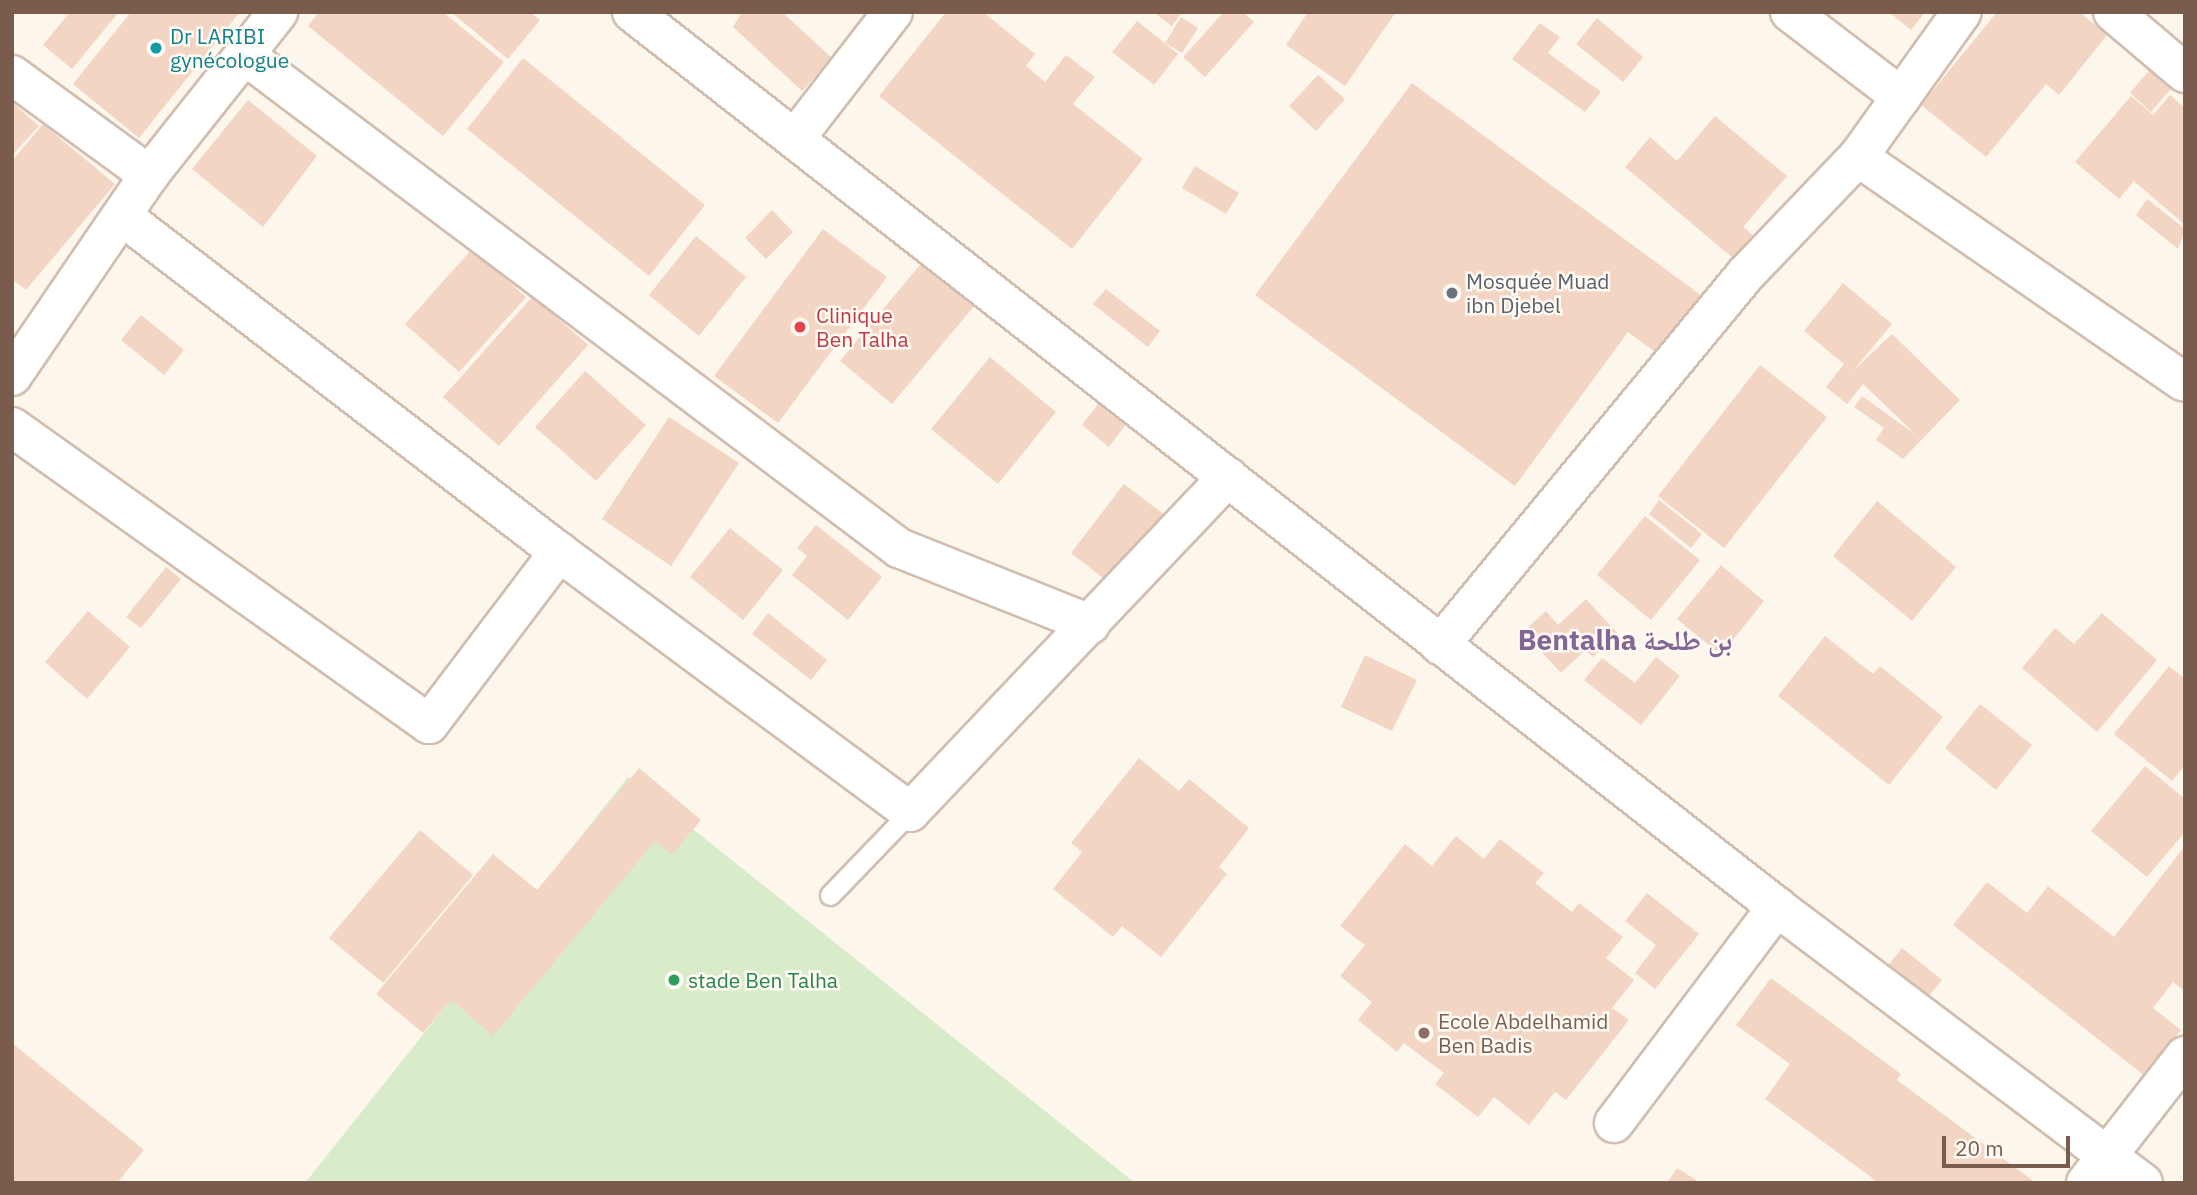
<!DOCTYPE html>
<meta charset="utf-8">
<style>
body{margin:0}
#map{position:relative;width:2197px;height:1195px;overflow:hidden;background:#fdf6ec;font-family:"IBM Plex Sans","Noto Naskh Arabic",sans-serif}
div>[style]{position:absolute}
[style*='--x']{left:calc(var(--x)*1px);top:calc(var(--y)*1px);width:calc(var(--w)*1px);rotate:calc(var(--a)*1deg)}
.green>*{inset:0;background:#d8ecc9}
.building>*{inset:0;background:#f3d5c3}
.roads{filter:drop-shadow(2px 0 #d1beb0) drop-shadow(-2px 0 #d1beb0) drop-shadow(0 2px #d1beb0) drop-shadow(0 -2px #d1beb0)}
.service>*{height:19px;margin:-9.5px;padding:0 9.5px;transform-origin:9.5px;border-radius:9.5px;background:#fff}
.minor>*{height:38px;margin:-19px;padding:0 19px;transform-origin:19px;border-radius:19px;background:#fff}
.tertiary>*{height:38px;margin:-19px;padding:0 19px;transform-origin:19px;border-radius:19px;background:#fff}
.dots>*{width:19px;height:19px;translate:-50% -50%;box-sizing:border-box;border:4px solid #fffaf3;border-radius:50%}
span{translate:-50% -50%;white-space:nowrap;text-align:center;line-height:1.15;-webkit-text-stroke:5px #fffaf3;paint-order:stroke}
.culture-label{font-size:21px;color:#0d838f}
.left{translate:0 -50%;text-align:left}
.worship-label{font-size:21px;color:#5b616d}
.health-label{font-size:21px;color:#be3a42}
.leisure-label{font-size:21px;color:#27864d}
.education-label{font-size:21px;color:#785e54}
.district-label{font-size:28px;color:#846695;font-weight:700}
.frame{position:absolute;inset:0;border:14px solid #7a5c4d;pointer-events:none}
.scale{position:absolute;left:1942px;top:1136px;width:128px;height:32px;box-sizing:border-box;border:4px solid #7a5c4d;border-top:0;padding-left:9px;font-size:21px;line-height:24px;white-space:nowrap;color:#7a5c4d;-webkit-text-stroke:5px #fffaf3;paint-order:stroke}
</style>
<div id="map">
<div class="green">
<i style="clip-path:polygon(628px 777px,1135px 1183px,305px 1183px)"></i>
</div>
<div class="building">
<i style="clip-path:polygon(70px 12px,119px 12px,72px 69px,43px 45px)"></i>
<i style="clip-path:polygon(131px 12px,240px 12px,139px 138px,73px 84px)"></i>
<i style="clip-path:polygon(319px 12px,443px 12px,504px 62px,443px 136px,308px 26px)"></i>
<i style="clip-path:polygon(451px 12px,530px 12px,540px 20px,508px 59px)"></i>
<i style="clip-path:polygon(742px 12px,782px 12px,832px 58px,802px 91px,733px 27px)"></i>
<i style="clip-path:polygon(946px 12px,983px 12px,1035px 54px,1026px 66px,1045px 82px,1066px 55px,1095px 77px,1073px 104px,1143px 159px,1072px 249px,879px 96px)"></i>
<i style="clip-path:polygon(1153px 12px,1182px 12px,1172px 26px)"></i>
<i style="clip-path:polygon(1224px 12px,1243px 12px,1254px 22px,1205px 77px,1183px 57px)"></i>
<i style="clip-path:polygon(1308px 12px,1396px 12px,1345px 86px,1286px 45px)"></i>
<i style="clip-path:polygon(1889px 12px,1925px 12px,1911px 30px)"></i>
<i style="clip-path:polygon(1997px 12px,2080px 12px,2107px 35px,2059px 95px,2046px 84px,1986px 157px,1921px 105px)"></i>
<i style="clip-path:polygon(1181px 17px,1198px 28px,1182px 53px,1165px 43px)"></i>
<i style="clip-path:polygon(1597px 18px,1643px 57px,1623px 82px,1576px 44px)"></i>
<i style="clip-path:polygon(1137px 21px,1178px 54px,1154px 85px,1112px 52px)"></i>
<i style="clip-path:polygon(1540px 23px,1560px 37px,1548px 53px,1601px 92px,1585px 112px,1512px 59px)"></i>
<i style="clip-path:polygon(523px 58px,705px 205px,649px 276px,467px 129px)"></i>
<i style="clip-path:polygon(2159px 59px,2181px 77px,2151px 112px,2130px 93px)"></i>
<i style="clip-path:polygon(1318px 75px,1345px 99px,1316px 131px,1289px 106px)"></i>
<i style="clip-path:polygon(1412px 83px,1702px 296px,1659px 355px,1628px 332px,1515px 486px,1255px 295px)"></i>
<i style="clip-path:polygon(2170px 95px,2185px 108px,2185px 225px,2134px 181px,2119px 199px,2075px 162px,2131px 96px,2153px 115px)"></i>
<i style="clip-path:polygon(248px 100px,317px 156px,263px 227px,192px 169px)"></i>
<i style="clip-path:polygon(12px 102px,39px 126px,12px 155px)"></i>
<i style="clip-path:polygon(1715px 116px,1787px 176px,1743px 227px,1754px 236px,1734px 259px,1625px 167px,1650px 137px,1677px 161px)"></i>
<i style="clip-path:polygon(43px 124px,115px 184px,26px 290px,12px 279px,12px 161px)"></i>
<i style="clip-path:polygon(1195px 166px,1239px 193px,1226px 214px,1182px 188px)"></i>
<i style="clip-path:polygon(2147px 199px,2185px 229px,2178px 249px,2136px 215px)"></i>
<i style="clip-path:polygon(772px 210px,793px 232px,766px 259px,745px 238px)"></i>
<i style="clip-path:polygon(823px 229px,887px 277px,778px 423px,714px 376px)"></i>
<i style="clip-path:polygon(696px 236px,746px 277px,699px 336px,649px 295px)"></i>
<i style="clip-path:polygon(472px 249px,526px 297px,459px 372px,405px 324px)"></i>
<i style="clip-path:polygon(924px 260px,976px 304px,892px 404px,840px 361px)"></i>
<i style="clip-path:polygon(1843px 283px,1892px 324px,1853px 371px,1892px 334px,1960px 400px,1903px 459px,1876px 440px,1884px 428px,1854px 407px,1862px 396px,1916px 435px,1863px 384px,1847px 404px,1826px 387px,1844px 364px,1804px 331px)"></i>
<i style="clip-path:polygon(1106px 289px,1160px 331px,1148px 347px,1093px 304px)"></i>
<i style="clip-path:polygon(533px 296px,588px 345px,499px 446px,443px 397px)"></i>
<i style="clip-path:polygon(141px 315px,184px 350px,164px 375px,121px 340px)"></i>
<i style="clip-path:polygon(990px 357px,1056px 412px,998px 484px,931px 429px)"></i>
<i style="clip-path:polygon(1760px 365px,1827px 417px,1724px 548px,1658px 496px)"></i>
<i style="clip-path:polygon(585px 371px,646px 425px,596px 481px,535px 427px)"></i>
<i style="clip-path:polygon(1099px 403px,1126px 424px,1109px 447px,1082px 425px)"></i>
<i style="clip-path:polygon(669px 417px,739px 463px,671px 566px,602px 519px)"></i>
<i style="clip-path:polygon(1124px 484px,1166px 516px,1112px 585px,1071px 553px)"></i>
<i style="clip-path:polygon(1659px 500px,1702px 534px,1691px 548px,1649px 514px)"></i>
<i style="clip-path:polygon(1877px 501px,1956px 567px,1912px 621px,1833px 556px)"></i>
<i style="clip-path:polygon(1645px 516px,1700px 560px,1651px 620px,1597px 575px)"></i>
<i style="clip-path:polygon(816px 525px,882px 577px,848px 620px,792px 575px,807px 556px,797px 548px)"></i>
<i style="clip-path:polygon(730px 528px,783px 570px,743px 620px,690px 577px)"></i>
<i style="clip-path:polygon(1721px 565px,1764px 601px,1721px 655px,1677px 619px)"></i>
<i style="clip-path:polygon(166px 567px,181px 579px,141px 628px,126px 617px)"></i>
<i style="clip-path:polygon(1586px 599px,1618px 634px,1593px 657px,1585px 650px,1561px 673px,1523px 632px,1546px 611px,1558px 625px)"></i>
<i style="clip-path:polygon(88px 611px,130px 647px,87px 699px,45px 662px)"></i>
<i style="clip-path:polygon(768px 613px,827px 660px,811px 680px,752px 634px)"></i>
<i style="clip-path:polygon(2102px 613px,2157px 660px,2097px 732px,2022px 668px,2055px 628px,2074px 644px)"></i>
<i style="clip-path:polygon(1825px 636px,1873px 674px,1880px 666px,1943px 717px,1889px 785px,1778px 696px)"></i>
<i style="clip-path:polygon(1365px 655px,1417px 680px,1392px 731px,1341px 707px)"></i>
<i style="clip-path:polygon(1656px 657px,1680px 676px,1641px 725px,1584px 680px,1602px 658px,1635px 683px)"></i>
<i style="clip-path:polygon(2169px 666px,2185px 679px,2185px 765px,2172px 781px,2114px 734px)"></i>
<i style="clip-path:polygon(1980px 704px,2032px 745px,1996px 790px,1945px 748px)"></i>
<i style="clip-path:polygon(1139px 758px,1179px 791px,1189px 779px,1249px 828px,1219px 867px,1227px 874px,1161px 957px,1122px 926px,1113px 937px,1053px 889px,1082px 852px,1071px 843px)"></i>
<i style="clip-path:polygon(2145px 766px,2185px 799px,2185px 832px,2147px 877px,2091px 831px)"></i>
<i style="clip-path:polygon(639px 768px,701px 820px,672px 855px,655px 841px,493px 1036px,451px 1000px,423px 1033px,376px 994px,493px 854px,537px 890px)"></i>
<i style="clip-path:polygon(420px 830px,473px 875px,383px 983px,329px 938px)"></i>
<i style="clip-path:polygon(1456px 836px,1484px 859px,1500px 839px,1544px 873px,1535px 883px,1572px 912px,1579px 903px,1623px 937px,1606px 958px,1634px 980px,1612px 1008px,1629px 1020px,1566px 1100px,1555px 1092px,1529px 1125px,1494px 1097px,1478px 1117px,1435px 1084px,1444px 1073px,1404px 1043px,1397px 1052px,1358px 1020px,1372px 1002px,1340px 976px,1365px 945px,1340px 926px,1405px 844px,1432px 866px)"></i>
<i style="clip-path:polygon(2185px 846px,2185px 991px,2173px 982px,2153px 1008px,2181px 1030px,2145px 1076px,1953px 925px,1987px 882px,2027px 913px,2048px 886px,2114px 937px)"></i>
<i style="clip-path:polygon(1647px 893px,1699px 934px,1655px 989px,1635px 973px,1656px 945px,1625px 921px)"></i>
<i style="clip-path:polygon(1902px 948px,1942px 980px,1926px 999px,1887px 967px)"></i>
<i style="clip-path:polygon(1771px 978px,1901px 1074px,1897px 1080px,2036px 1183px,1879px 1183px,1765px 1099px,1790px 1064px,1736px 1025px)"></i>
<i style="clip-path:polygon(12px 1043px,144px 1150px,117px 1183px,12px 1183px)"></i>
<i style="clip-path:polygon(1677px 1168px,1701px 1183px,1667px 1183px)"></i>
</div>
<div class="roads">
<div class="service">
<i style="--x:830;--y:895;--w:115;--a:-46.1"></i>
</div>
<div class="minor">
<i style="--x:1790;--y:12;--w:140;--a:37.4"></i>
<i style="--x:2113;--y:12;--w:94;--a:40.3"></i>
<i style="--x:246;--y:56;--w:818;--a:37"></i>
<i style="--x:899;--y:548;--w:206;--a:21.7"></i>
<i style="--x:12;--y:75;--w:170;--a:36.1"></i>
<i style="--x:797;--y:136;--w:157;--a:-52.3"></i>
<i style="--x:1858;--y:157;--w:395;--a:34.6"></i>
<i style="--x:122;--y:216;--w:551;--a:37.56"></i>
<i style="--x:559;--y:552;--w:437;--a:36.5"></i>
<i style="--x:910;--y:812;--w:462;--a:-46.5"></i>
<i style="--x:12;--y:376;--w:243;--a:-55.7"></i>
<i style="--x:149;--y:175;--w:208;--a:-51.6"></i>
<i style="--x:12;--y:427;--w:512;--a:35.46"></i>
<i style="--x:429;--y:724;--w:216;--a:-52.9"></i>
<i style="--x:1440;--y:645;--w:481;--a:-50.5"></i>
<i style="--x:1746;--y:274;--w:162;--a:-46.3"></i>
<i style="--x:1858;--y:157;--w:178;--a:-54.4"></i>
<i style="--x:1614;--y:1123;--w:271;--a:-53"></i>
<i style="--x:2086;--y:1183;--w:161;--a:-52.1"></i>
</div>
<div class="tertiary">
<i style="--x:632;--y:12;--w:1453;--a:38.01"></i>
<i style="--x:1777;--y:907;--w:458;--a:37"></i>
</div>
</div>
<div class="dots">
<i style="left:156px;top:48px;background:#0f9aa8"></i>
<i style="left:1452px;top:293px;background:#6b7280"></i>
<i style="left:800px;top:327px;background:#e0444e"></i>
<i style="left:674px;top:980px;background:#2e9e5b"></i>
<i style="left:1424px;top:1033px;background:#8d6e63"></i>
</div>
<div class="culture-label">
<span class="left" style="left:170px;top:48px">Dr LARIBI<br>gynécologue</span>
</div>
<div class="worship-label">
<span class="left" style="left:1466px;top:293px">Mosquée Muad<br>ibn Djebel</span>
</div>
<div class="health-label">
<span class="left" style="left:816px;top:327px">Clinique<br>Ben Talha</span>
</div>
<div class="leisure-label">
<span class="left" style="left:688px;top:980px">stade Ben Talha</span>
</div>
<div class="education-label">
<span class="left" style="left:1438px;top:1033px">Ecole Abdelhamid<br>Ben Badis</span>
</div>
<div class="district-label">
<span style="left:1625px;top:640px">Bentalha بن طلحة</span>
</div>
<div class="frame"></div>
<div class="scale">20 m</div>
</div>
